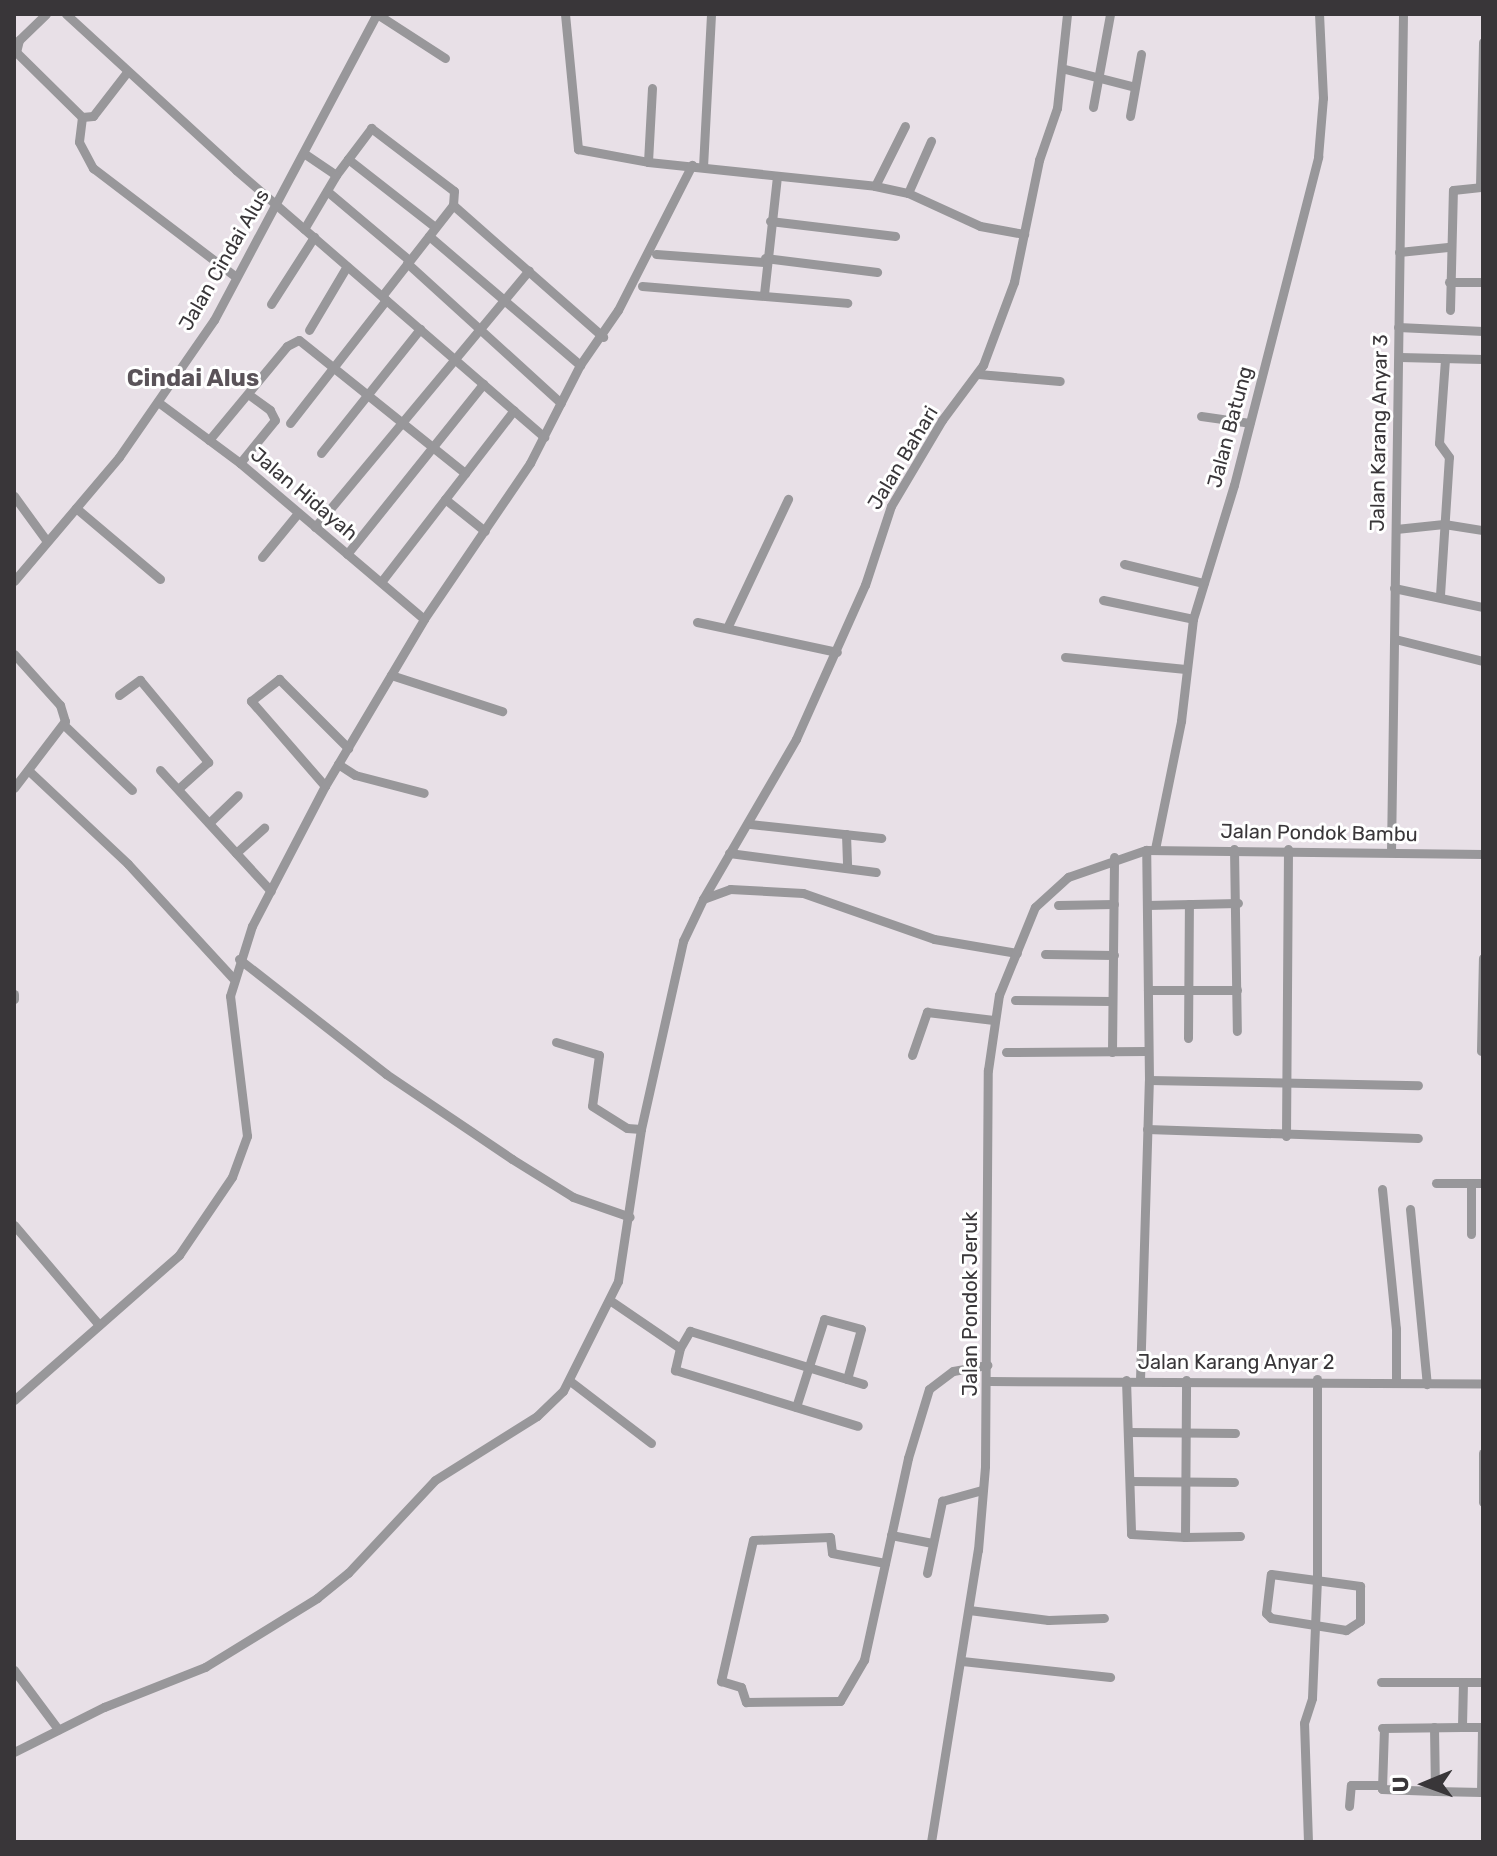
<!DOCTYPE html>
<style>
body{margin:0}
#map{position:relative;width:1497px;height:1856px;overflow:hidden;background:#e8e0e7;font-family:Rubik,sans-serif}
div>[style]{position:absolute}
[style*='--x']{left:calc(var(--x)*1px);top:calc(var(--y)*1px);width:calc(var(--w)*1px);rotate:calc(var(--a)*1deg)}
.minor>*{height:9px;margin:-4.5px;padding:0 4.5px;transform-origin:4.5px;border-radius:4.5px;background:#98979a}
span{translate:-50% -50%;white-space:nowrap;text-align:center;line-height:1.15;-webkit-text-stroke:6px #fff;paint-order:stroke}
.street-label{font-size:20px;color:#393639}
.quarter-label{font-size:24px;color:#5a5359;font-weight:700}
.frame{position:absolute;inset:0;border:16px solid #393639;pointer-events:none}
.north{position:absolute;left:1385px;top:1744px;width:80px;height:80px;-webkit-text-stroke:6px #fff;paint-order:stroke;rotate:269deg;font-size:22px;font-weight:700;line-height:32px;text-align:center;color:#393639}
.north::after{content:'';display:block;margin:auto;width:28px;height:36px;background:#393639;clip-path:polygon(50% 0,100% 100%,50% 72%,0 100%)}
</style>
<div id="map">
<div class="minor">
<i style="--x:46;--y:14;--w:37;--a:136"></i>
<i style="--x:19;--y:40;--w:12;--a:104"></i>
<i style="--x:16;--y:52;--w:93;--a:44.6"></i>
<i style="--x:66;--y:14;--w:231;--a:42.5"></i>
<i style="--x:236;--y:170;--w:408;--a:40.9"></i>
<i style="--x:377;--y:14;--w:81;--a:32.9"></i>
<i style="--x:565;--y:14;--w:136;--a:84.5"></i>
<i style="--x:578;--y:149;--w:71;--a:10.5"></i>
<i style="--x:1065;--y:69;--w:72;--a:14.4"></i>
<i style="--x:652;--y:88;--w:74;--a:93.1"></i>
<i style="--x:648;--y:162;--w:228;--a:6"></i>
<i style="--x:875;--y:186;--w:34;--a:12"></i>
<i style="--x:908;--y:193;--w:79;--a:24.6"></i>
<i style="--x:980;--y:226;--w:45;--a:10.3"></i>
<i style="--x:1093;--y:107;--w:95;--a:-79.6"></i>
<i style="--x:1130;--y:116;--w:63;--a:-79.9"></i>
<i style="--x:82;--y:117;--w:25;--a:97"></i>
<i style="--x:79;--y:142;--w:30;--a:62"></i>
<i style="--x:93;--y:168;--w:178;--a:37.3"></i>
<i style="--x:82;--y:117;--w:11;--a:-5"></i>
<i style="--x:93;--y:116;--w:56;--a:-52.3"></i>
<i style="--x:305;--y:154;--w:37;--a:34"></i>
<i style="--x:336;--y:175;--w:20;--a:-53"></i>
<i style="--x:348;--y:159;--w:110;--a:38"></i>
<i style="--x:348;--y:159;--w:39;--a:-53"></i>
<i style="--x:371;--y:128;--w:104;--a:37.2"></i>
<i style="--x:454;--y:191;--w:14;--a:94"></i>
<i style="--x:703;--y:167;--w:153;--a:-87"></i>
<i style="--x:875;--y:186;--w:67;--a:-63.4"></i>
<i style="--x:1480;--y:187;--w:145;--a:-88.8"></i>
<i style="--x:327;--y:191;--w:107;--a:40.1"></i>
<i style="--x:908;--y:193;--w:57;--a:-66.1"></i>
<i style="--x:770;--y:221;--w:126;--a:6.8"></i>
<i style="--x:304;--y:229;--w:63;--a:-59.3"></i>
<i style="--x:429;--y:236;--w:199;--a:40.5"></i>
<i style="--x:1399;--y:252;--w:49;--a:-5.8"></i>
<i style="--x:656;--y:254;--w:108;--a:4.2"></i>
<i style="--x:765;--y:258;--w:113;--a:7.1"></i>
<i style="--x:407;--y:263;--w:208;--a:42.3"></i>
<i style="--x:1449;--y:282;--w:34;--a:0"></i>
<i style="--x:642;--y:286;--w:206;--a:4.7"></i>
<i style="--x:764;--y:294;--w:118;--a:-83.7"></i>
<i style="--x:382;--y:296;--w:115;--a:-52"></i>
<i style="--x:453;--y:205;--w:200;--a:41.3"></i>
<i style="--x:271;--y:304;--w:80;--a:-57.3"></i>
<i style="--x:1450;--y:310;--w:120;--a:-88.6"></i>
<i style="--x:1453;--y:190;--w:30;--a:-6"></i>
<i style="--x:1398;--y:327;--w:85;--a:2.7"></i>
<i style="--x:309;--y:330;--w:74;--a:-59.3"></i>
<i style="--x:1400;--y:357;--w:83;--a:1.4"></i>
<i style="--x:978;--y:374;--w:82;--a:4.9"></i>
<i style="--x:158;--y:402;--w:102;--a:36.6"></i>
<i style="--x:240;--y:463;--w:241;--a:40.3"></i>
<i style="--x:1201;--y:416;--w:49;--a:8.1"></i>
<i style="--x:290;--y:423;--w:156;--a:-52"></i>
<i style="--x:209;--y:440;--w:122;--a:-50.3"></i>
<i style="--x:287;--y:346;--w:13;--a:-27"></i>
<i style="--x:299;--y:340;--w:213;--a:38.7"></i>
<i style="--x:321;--y:453;--w:159;--a:-51.4"></i>
<i style="--x:240;--y:463;--w:55;--a:-50.9"></i>
<i style="--x:275;--y:420;--w:11;--a:-117"></i>
<i style="--x:270;--y:410;--w:26;--a:-144"></i>
<i style="--x:14;--y:496;--w:54;--a:54"></i>
<i style="--x:445;--y:499;--w:51;--a:38.7"></i>
<i style="--x:76;--y:508;--w:110;--a:40.2"></i>
<i style="--x:315;--y:527;--w:334;--a:-50.2"></i>
<i style="--x:1396;--y:529;--w:48;--a:-5.9"></i>
<i style="--x:1444;--y:524;--w:39;--a:9"></i>
<i style="--x:347;--y:554;--w:218;--a:-51.3"></i>
<i style="--x:262;--y:557;--w:57;--a:-50.7"></i>
<i style="--x:1124;--y:564;--w:82;--a:13.4"></i>
<i style="--x:14;--y:581;--w:162;--a:-49.7"></i>
<i style="--x:119;--y:457;--w:167;--a:-55.3"></i>
<i style="--x:214;--y:320;--w:347;--a:-62"></i>
<i style="--x:381;--y:582;--w:217;--a:-52.3"></i>
<i style="--x:1394;--y:588;--w:91;--a:12.1"></i>
<i style="--x:1440;--y:595;--w:138;--a:-86.3"></i>
<i style="--x:1449;--y:457;--w:17;--a:-126"></i>
<i style="--x:1439;--y:443;--w:84;--a:-85.9"></i>
<i style="--x:1103;--y:600;--w:92;--a:11.9"></i>
<i style="--x:697;--y:622;--w:143;--a:12.1"></i>
<i style="--x:727;--y:628;--w:143;--a:-64.7"></i>
<i style="--x:1395;--y:639;--w:91;--a:14"></i>
<i style="--x:14;--y:654;--w:69;--a:48"></i>
<i style="--x:60;--y:705;--w:17;--a:73"></i>
<i style="--x:65;--y:721;--w:84;--a:127.3"></i>
<i style="--x:1065;--y:657;--w:121;--a:5.7"></i>
<i style="--x:391;--y:675;--w:117;--a:18"></i>
<i style="--x:119;--y:695;--w:26;--a:-36"></i>
<i style="--x:140;--y:680;--w:107;--a:50.3"></i>
<i style="--x:208;--y:762;--w:40;--a:138"></i>
<i style="--x:64;--y:725;--w:94;--a:43.7"></i>
<i style="--x:338;--y:764;--w:20;--a:33"></i>
<i style="--x:355;--y:775;--w:71;--a:14.6"></i>
<i style="--x:28;--y:770;--w:137;--a:43.2"></i>
<i style="--x:128;--y:864;--w:155;--a:47.4"></i>
<i style="--x:160;--y:770;--w:164;--a:47.5"></i>
<i style="--x:325;--y:786;--w:113;--a:-131"></i>
<i style="--x:251;--y:701;--w:36;--a:-38"></i>
<i style="--x:279;--y:679;--w:98;--a:45"></i>
<i style="--x:209;--y:823;--w:40;--a:-44"></i>
<i style="--x:750;--y:824;--w:132;--a:6.1"></i>
<i style="--x:846;--y:834;--w:32;--a:88"></i>
<i style="--x:1155;--y:849;--w:131;--a:-78.5"></i>
<i style="--x:1181;--y:721;--w:103;--a:-83.3"></i>
<i style="--x:1193;--y:619;--w:140;--a:-73"></i>
<i style="--x:1234;--y:485;--w:339;--a:-75.6"></i>
<i style="--x:1318;--y:157;--w:59;--a:-85.2"></i>
<i style="--x:1323;--y:98;--w:84;--a:-92.7"></i>
<i style="--x:1234;--y:849;--w:182;--a:89.1"></i>
<i style="--x:1391;--y:852;--w:838;--a:-89.18"></i>
<i style="--x:236;--y:853;--w:38;--a:-42"></i>
<i style="--x:729;--y:853;--w:148;--a:7.4"></i>
<i style="--x:703;--y:899;--w:185;--a:-59.8"></i>
<i style="--x:796;--y:739;--w:169;--a:-65.9"></i>
<i style="--x:865;--y:585;--w:83;--a:-71.8"></i>
<i style="--x:891;--y:506;--w:100;--a:-59.3"></i>
<i style="--x:942;--y:420;--w:69;--a:-53.3"></i>
<i style="--x:983;--y:365;--w:89;--a:-69.5"></i>
<i style="--x:1014;--y:282;--w:125;--a:-78.4"></i>
<i style="--x:1039;--y:160;--w:55;--a:-70.9"></i>
<i style="--x:1057;--y:108;--w:95;--a:-83.9"></i>
<i style="--x:1058;--y:905;--w:56;--a:-1"></i>
<i style="--x:1147;--y:905;--w:91;--a:-1.3"></i>
<i style="--x:1045;--y:954;--w:69;--a:0.8"></i>
<i style="--x:239;--y:959;--w:187;--a:38"></i>
<i style="--x:386;--y:1074;--w:152;--a:34"></i>
<i style="--x:512;--y:1159;--w:72;--a:31.9"></i>
<i style="--x:573;--y:1197;--w:60;--a:19.3"></i>
<i style="--x:1148;--y:990;--w:89;--a:0"></i>
<i style="--x:14;--y:994;--w:5;--a:90"></i>
<i style="--x:1015;--y:1000;--w:97;--a:0.6"></i>
<i style="--x:1188;--y:1038;--w:134;--a:-89.6"></i>
<i style="--x:556;--y:1042;--w:45;--a:16.8"></i>
<i style="--x:599;--y:1055;--w:51;--a:97.8"></i>
<i style="--x:592;--y:1106;--w:41;--a:32.2"></i>
<i style="--x:627;--y:1128;--w:14;--a:4"></i>
<i style="--x:1481;--y:1051;--w:93;--a:-88.8"></i>
<i style="--x:1006;--y:1052;--w:141;--a:-0.4"></i>
<i style="--x:1112;--y:1052;--w:195;--a:-89.4"></i>
<i style="--x:912;--y:1055;--w:46;--a:-70.8"></i>
<i style="--x:927;--y:1012;--w:67;--a:6.8"></i>
<i style="--x:1149;--y:1080;--w:269;--a:1.1"></i>
<i style="--x:1147;--y:1129;--w:271;--a:1.9"></i>
<i style="--x:1286;--y:1136;--w:287;--a:-89.6"></i>
<i style="--x:1436;--y:1183;--w:47;--a:0"></i>
<i style="--x:1471;--y:1183;--w:51;--a:90"></i>
<i style="--x:1382;--y:1189;--w:141;--a:84.3"></i>
<i style="--x:1396;--y:1329;--w:51;--a:90"></i>
<i style="--x:1410;--y:1209;--w:176;--a:84.5"></i>
<i style="--x:14;--y:1225;--w:131;--a:49.6"></i>
<i style="--x:611;--y:1301;--w:83;--a:34.3"></i>
<i style="--x:680;--y:1348;--w:23;--a:103"></i>
<i style="--x:675;--y:1370;--w:191;--a:17"></i>
<i style="--x:680;--y:1348;--w:20;--a:-60"></i>
<i style="--x:690;--y:1331;--w:181;--a:17"></i>
<i style="--x:1126;--y:1380;--w:154;--a:88.1"></i>
<i style="--x:1131;--y:1534;--w:54;--a:3.2"></i>
<i style="--x:1185;--y:1537;--w:157;--a:-89.6"></i>
<i style="--x:1140;--y:1380;--w:300;--a:-88.3"></i>
<i style="--x:1149;--y:1080;--w:230;--a:-90.7"></i>
<i style="--x:570;--y:1381;--w:102;--a:37.4"></i>
<i style="--x:989;--y:1381;--w:494;--a:0.3"></i>
<i style="--x:14;--y:1400;--w:220;--a:-41.3"></i>
<i style="--x:179;--y:1255;--w:94;--a:-55.8"></i>
<i style="--x:232;--y:1177;--w:44;--a:-69.9"></i>
<i style="--x:247;--y:1136;--w:141;--a:-96.9"></i>
<i style="--x:230;--y:996;--w:73;--a:-72.6"></i>
<i style="--x:252;--y:926;--w:158;--a:-62.5"></i>
<i style="--x:325;--y:786;--w:194;--a:-59.3"></i>
<i style="--x:424;--y:619;--w:189;--a:-55.8"></i>
<i style="--x:530;--y:463;--w:110;--a:-63"></i>
<i style="--x:580;--y:365;--w:67;--a:-55.4"></i>
<i style="--x:618;--y:310;--w:163;--a:-63"></i>
<i style="--x:796;--y:1407;--w:92;--a:-72.3"></i>
<i style="--x:824;--y:1319;--w:38;--a:15"></i>
<i style="--x:861;--y:1329;--w:52;--a:105.6"></i>
<i style="--x:1129;--y:1432;--w:106;--a:0.5"></i>
<i style="--x:1483;--y:1453;--w:49;--a:90"></i>
<i style="--x:1130;--y:1481;--w:104;--a:0.6"></i>
<i style="--x:891;--y:1535;--w:42;--a:11"></i>
<i style="--x:1185;--y:1537;--w:55;--a:-1"></i>
<i style="--x:885;--y:1563;--w:54;--a:-169.3"></i>
<i style="--x:832;--y:1553;--w:16;--a:-97"></i>
<i style="--x:830;--y:1537;--w:77;--a:177.8"></i>
<i style="--x:753;--y:1540;--w:145;--a:102.8"></i>
<i style="--x:721;--y:1681;--w:21;--a:17"></i>
<i style="--x:741;--y:1687;--w:16;--a:72"></i>
<i style="--x:746;--y:1702;--w:94;--a:-0.6"></i>
<i style="--x:840;--y:1701;--w:48;--a:-59.7"></i>
<i style="--x:864;--y:1660;--w:207;--a:-77.7"></i>
<i style="--x:908;--y:1458;--w:72;--a:-73.1"></i>
<i style="--x:929;--y:1389;--w:30;--a:-37"></i>
<i style="--x:953;--y:1371;--w:35;--a:-10"></i>
<i style="--x:927;--y:1573;--w:74;--a:-78.2"></i>
<i style="--x:942;--y:1501;--w:41;--a:-15.4"></i>
<i style="--x:1271;--y:1574;--w:90;--a:7.7"></i>
<i style="--x:1360;--y:1586;--w:35;--a:90"></i>
<i style="--x:1360;--y:1621;--w:17;--a:147"></i>
<i style="--x:1346;--y:1630;--w:76;--a:-170.9"></i>
<i style="--x:1271;--y:1618;--w:7;--a:-135"></i>
<i style="--x:1266;--y:1613;--w:39;--a:-83"></i>
<i style="--x:969;--y:1610;--w:80;--a:7.2"></i>
<i style="--x:1048;--y:1620;--w:56;--a:-2"></i>
<i style="--x:962;--y:1661;--w:149;--a:6.2"></i>
<i style="--x:14;--y:1670;--w:74;--a:53.3"></i>
<i style="--x:1381;--y:1682;--w:102;--a:0"></i>
<i style="--x:1463;--y:1682;--w:45;--a:91.3"></i>
<i style="--x:1462;--y:1727;--w:21;--a:0"></i>
<i style="--x:1434;--y:1727;--w:64;--a:89.1"></i>
<i style="--x:1435;--y:1791;--w:46;--a:1.2"></i>
<i style="--x:1481;--y:1792;--w:65;--a:-89.1"></i>
<i style="--x:1382;--y:1728;--w:80;--a:-0.7"></i>
<i style="--x:1384;--y:1728;--w:61;--a:91.9"></i>
<i style="--x:1382;--y:1789;--w:53;--a:2.2"></i>
<i style="--x:14;--y:1752;--w:101;--a:-26.6"></i>
<i style="--x:104;--y:1707;--w:109;--a:-21.6"></i>
<i style="--x:205;--y:1667;--w:132;--a:-31.6"></i>
<i style="--x:317;--y:1598;--w:40;--a:-39"></i>
<i style="--x:348;--y:1573;--w:127;--a:-46.9"></i>
<i style="--x:435;--y:1480;--w:120;--a:-32.1"></i>
<i style="--x:537;--y:1416;--w:36;--a:-44"></i>
<i style="--x:563;--y:1391;--w:123;--a:-63.4"></i>
<i style="--x:618;--y:1281;--w:154;--a:-81.4"></i>
<i style="--x:641;--y:1129;--w:193;--a:-77.4"></i>
<i style="--x:683;--y:941;--w:47;--a:-64.5"></i>
<i style="--x:703;--y:899;--w:29;--a:-20"></i>
<i style="--x:730;--y:889;--w:73;--a:3.1"></i>
<i style="--x:803;--y:893;--w:139;--a:19.3"></i>
<i style="--x:934;--y:939;--w:84;--a:9.6"></i>
<i style="--x:1349;--y:1806;--w:21;--a:-85"></i>
<i style="--x:1351;--y:1785;--w:29;--a:0"></i>
<i style="--x:931;--y:1842;--w:296;--a:-80.9"></i>
<i style="--x:978;--y:1550;--w:84;--a:-85.2"></i>
<i style="--x:985;--y:1466;--w:396;--a:-89.6"></i>
<i style="--x:988;--y:1070;--w:76;--a:-81.7"></i>
<i style="--x:999;--y:995;--w:95;--a:-67.8"></i>
<i style="--x:1035;--y:907;--w:45;--a:-42.3"></i>
<i style="--x:1068;--y:877;--w:83;--a:-19.1"></i>
<i style="--x:1146;--y:850;--w:337;--a:0.7"></i>
<i style="--x:1308;--y:1842;--w:119;--a:-91.9"></i>
<i style="--x:1304;--y:1723;--w:26;--a:-72"></i>
<i style="--x:1312;--y:1698;--w:117;--a:-87.6"></i>
<i style="--x:1317;--y:1581;--w:202;--a:-90"></i>
</div>
<div class="street-label">
<span style="left:224px;top:260px;rotate:-60deg">Jalan Cindai Alus</span>
<span style="left:1230px;top:427px;rotate:-75deg">Jalan Batung</span>
<span style="left:1379px;top:433px;rotate:-89deg">Jalan Karang Anyar 3</span>
<span style="left:903px;top:458px;rotate:-59deg">Jalan Bahari</span>
<span style="left:304px;top:494px;rotate:40deg">Jalan Hidayah</span>
<span style="left:1319px;top:833px;rotate:1deg">Jalan Pondok Bambu</span>
<span style="left:970px;top:1304px;rotate:-90deg">Jalan Pondok Jeruk</span>
<span style="left:1236px;top:1362px">Jalan Karang Anyar 2</span>
</div>
<div class="quarter-label">
<span style="left:193px;top:379px">Cindai Alus</span>
</div>
<div class="frame"></div>
<div class="north">U</div>
</div>
